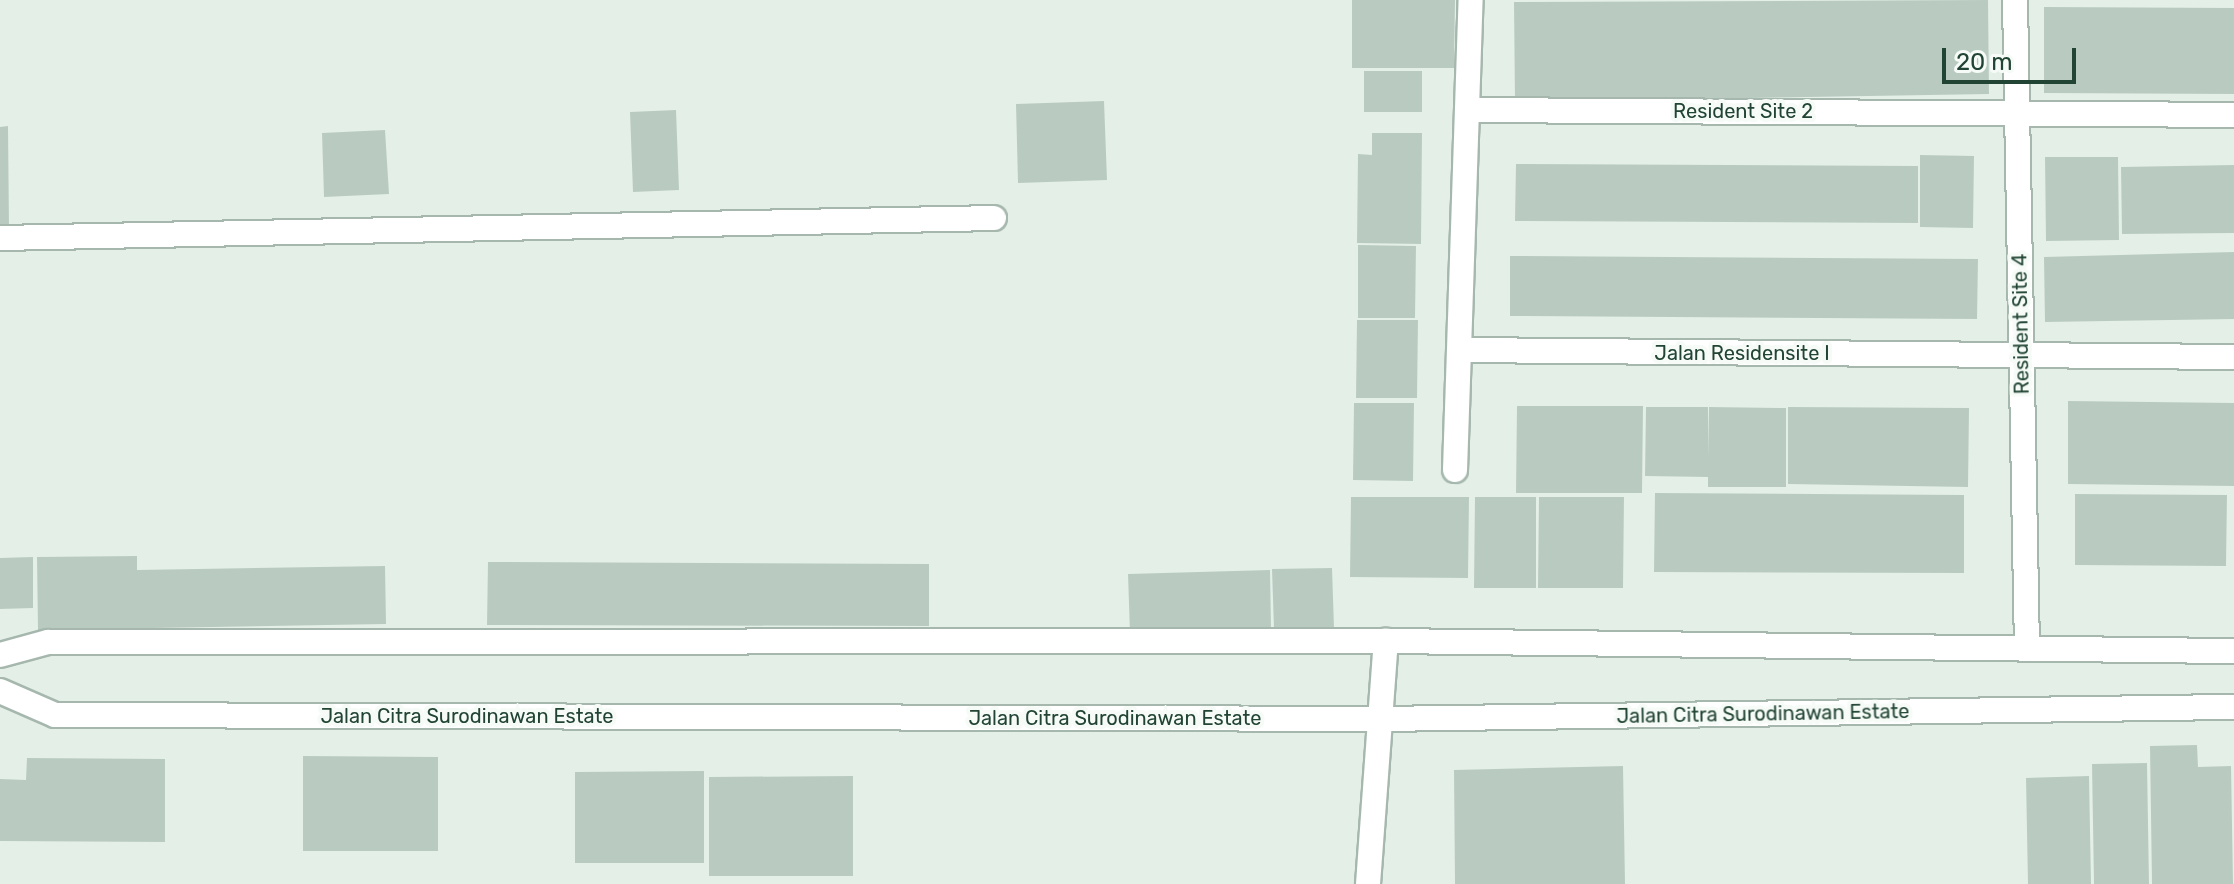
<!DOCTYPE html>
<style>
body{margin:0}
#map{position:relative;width:2234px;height:884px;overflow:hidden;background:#e4efe8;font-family:Rubik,sans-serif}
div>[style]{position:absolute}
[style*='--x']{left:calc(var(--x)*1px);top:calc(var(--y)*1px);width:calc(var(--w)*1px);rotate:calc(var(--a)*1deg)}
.building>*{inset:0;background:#b9cbc1}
.roads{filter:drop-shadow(2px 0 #a6b8ae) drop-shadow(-2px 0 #a6b8ae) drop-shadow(0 2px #a6b8ae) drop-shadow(0 -2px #a6b8ae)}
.minor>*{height:24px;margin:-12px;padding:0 12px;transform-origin:12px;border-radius:12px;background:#fff}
span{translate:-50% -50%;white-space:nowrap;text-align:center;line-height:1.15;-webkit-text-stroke:8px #f6fbf7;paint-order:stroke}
.street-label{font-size:20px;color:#214434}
.scale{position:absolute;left:1942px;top:48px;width:134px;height:36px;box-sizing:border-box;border:4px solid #214434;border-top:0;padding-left:10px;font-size:24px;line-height:28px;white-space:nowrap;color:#214434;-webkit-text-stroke:6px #f6fbf7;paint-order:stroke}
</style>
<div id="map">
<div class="building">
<i style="clip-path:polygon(1352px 0,1455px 0,1454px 68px,1352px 68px)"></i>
<i style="clip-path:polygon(1988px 0,1989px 94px,1515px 102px,1514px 2px)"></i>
<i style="clip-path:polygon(2044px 7px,2234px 8px,2234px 94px,2044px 93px)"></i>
<i style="clip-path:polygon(1364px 71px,1422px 71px,1422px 112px,1364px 112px)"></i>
<i style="clip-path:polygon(1104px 101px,1107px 180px,1018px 183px,1016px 104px)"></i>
<i style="clip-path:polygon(676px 110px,679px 190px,633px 192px,630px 112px)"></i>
<i style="clip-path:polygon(8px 126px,9px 229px,0 229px,0 127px)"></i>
<i style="clip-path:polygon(385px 130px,389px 194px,324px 197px,322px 133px)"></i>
<i style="clip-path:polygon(1372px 133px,1422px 133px,1421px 244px,1357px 243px,1358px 154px,1372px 155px)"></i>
<i style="clip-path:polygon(1920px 155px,1974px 156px,1973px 228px,1920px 227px)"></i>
<i style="clip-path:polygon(2045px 157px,2118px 157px,2119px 240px,2046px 241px)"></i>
<i style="clip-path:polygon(1516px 164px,1918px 166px,1918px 223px,1515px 221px)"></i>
<i style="clip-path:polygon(2234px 165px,2234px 233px,2122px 234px,2121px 167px)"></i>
<i style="clip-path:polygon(1358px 245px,1416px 246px,1415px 318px,1358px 318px)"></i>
<i style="clip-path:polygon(2234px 252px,2234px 319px,2045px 322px,2044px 257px)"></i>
<i style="clip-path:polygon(1510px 256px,1978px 259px,1977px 319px,1510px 316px)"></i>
<i style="clip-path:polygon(1357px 320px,1418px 320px,1417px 398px,1356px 398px)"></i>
<i style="clip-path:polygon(2068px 401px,2234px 403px,2234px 486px,2068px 484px)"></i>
<i style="clip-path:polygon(1354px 403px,1414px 403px,1413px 481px,1353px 480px)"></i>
<i style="clip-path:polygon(1517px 406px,1643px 406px,1642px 493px,1516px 493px)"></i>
<i style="clip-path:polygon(1646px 407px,1708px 407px,1709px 457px,1709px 407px,1786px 408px,1786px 487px,1708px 487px,1708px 477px,1645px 476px)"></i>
<i style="clip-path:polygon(1788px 407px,1969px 408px,1968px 487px,1788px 484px)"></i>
<i style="clip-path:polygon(1655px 493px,1964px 495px,1964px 573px,1654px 572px)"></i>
<i style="clip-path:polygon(2075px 494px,2227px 495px,2226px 566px,2075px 565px)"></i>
<i style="clip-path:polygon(1351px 497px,1469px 497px,1468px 578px,1350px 577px)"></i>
<i style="clip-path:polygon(1475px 497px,1536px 497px,1536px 588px,1474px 588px)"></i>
<i style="clip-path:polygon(1539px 497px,1624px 497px,1623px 588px,1538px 588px)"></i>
<i style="clip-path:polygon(137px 556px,137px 570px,385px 566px,386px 624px,38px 630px,37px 557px)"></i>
<i style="clip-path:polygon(33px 557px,33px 608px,0 609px,0 558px)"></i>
<i style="clip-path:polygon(488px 562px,929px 564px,929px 626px,487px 625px)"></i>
<i style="clip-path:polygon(1332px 568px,1334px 628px,1274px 629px,1272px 569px)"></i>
<i style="clip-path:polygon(1270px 570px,1271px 629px,1130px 633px,1128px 574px)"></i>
<i style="clip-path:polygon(2197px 745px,2198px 767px,2231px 766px,2233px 884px,2152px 884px,2150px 746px)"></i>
<i style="clip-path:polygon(303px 756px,438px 757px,438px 851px,303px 851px)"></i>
<i style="clip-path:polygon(27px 758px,165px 759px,165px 842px,0 841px,0 779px,26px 780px)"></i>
<i style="clip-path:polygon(2147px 763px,2149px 884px,2094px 884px,2092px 764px)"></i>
<i style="clip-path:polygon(1623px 766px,1625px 884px,1455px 884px,1454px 770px)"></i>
<i style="clip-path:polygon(704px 771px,704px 863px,575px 863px,575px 772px)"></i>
<i style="clip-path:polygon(853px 776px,853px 876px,709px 876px,709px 777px)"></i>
<i style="clip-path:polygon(2089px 776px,2091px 884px,2028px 884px,2026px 778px)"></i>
</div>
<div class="roads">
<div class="minor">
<i style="--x:2015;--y:0;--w:648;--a:88.94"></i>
<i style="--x:1470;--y:110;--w:764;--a:0.37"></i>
<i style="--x:0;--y:238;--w:994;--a:-1.15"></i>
<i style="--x:1462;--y:350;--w:772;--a:0.52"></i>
<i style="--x:1455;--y:470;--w:470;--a:-88.1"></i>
<i style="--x:0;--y:655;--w:50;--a:-15.2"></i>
<i style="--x:48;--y:642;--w:1338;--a:-0.04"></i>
<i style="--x:1386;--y:641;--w:848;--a:0.68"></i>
<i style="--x:0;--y:691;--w:60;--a:23.6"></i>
<i style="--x:55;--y:715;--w:1325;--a:0.17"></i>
<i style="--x:1380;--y:719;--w:854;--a:-0.81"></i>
<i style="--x:1368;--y:884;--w:244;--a:-85.8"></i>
</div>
</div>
<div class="street-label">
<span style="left:1743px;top:111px">Resident Site 2</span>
<span style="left:2021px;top:324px;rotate:-91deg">Resident Site 4</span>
<span style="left:1742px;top:353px">Jalan Residensite I</span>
<span style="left:1763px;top:714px;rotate:-1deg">Jalan Citra Surodinawan Estate</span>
<span style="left:467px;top:716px">Jalan Citra Surodinawan Estate</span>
<span style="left:1115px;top:718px">Jalan Citra Surodinawan Estate</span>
</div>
<div class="scale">20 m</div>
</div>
